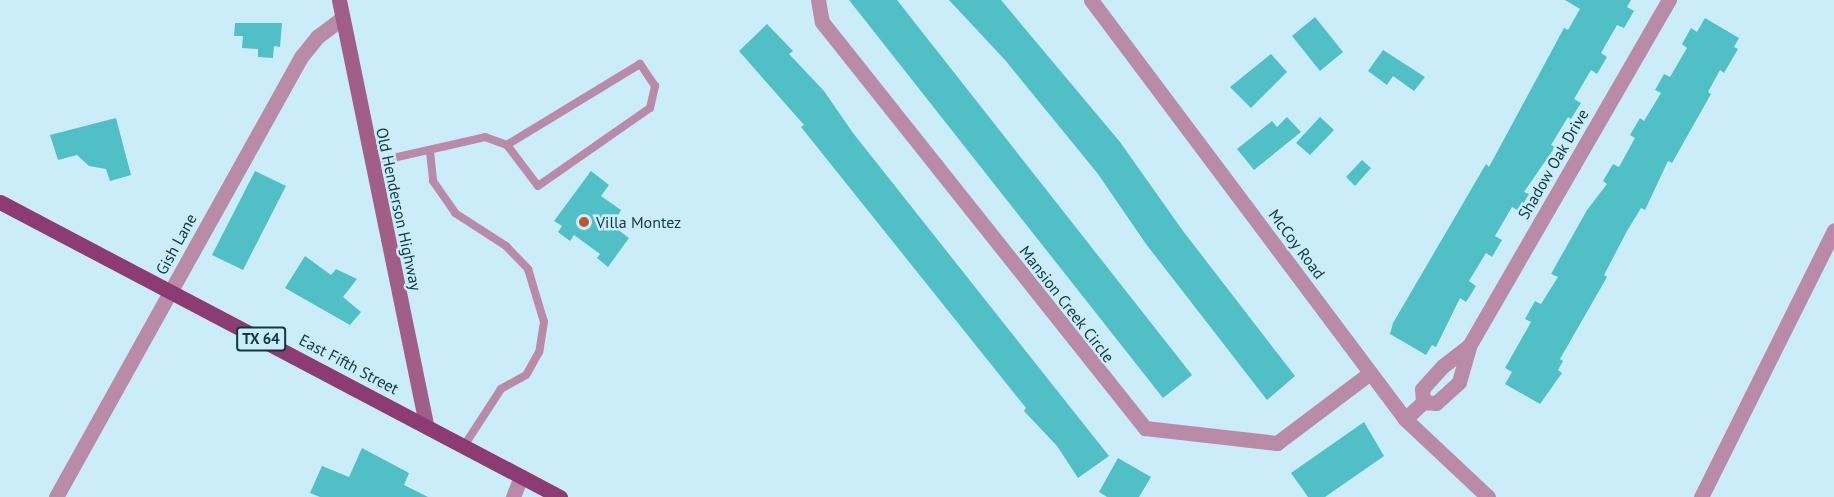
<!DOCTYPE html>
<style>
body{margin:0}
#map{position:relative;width:1834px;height:497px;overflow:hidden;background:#cbedfa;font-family:"PT Sans",sans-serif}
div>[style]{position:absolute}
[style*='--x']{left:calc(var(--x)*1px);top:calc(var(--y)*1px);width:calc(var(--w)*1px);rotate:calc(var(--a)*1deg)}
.building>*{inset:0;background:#51bfc6}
.service>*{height:8px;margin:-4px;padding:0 4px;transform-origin:4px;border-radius:4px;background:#b98ba8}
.minor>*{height:15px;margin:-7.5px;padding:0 7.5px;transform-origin:7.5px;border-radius:7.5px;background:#b98ba8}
.secondary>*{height:15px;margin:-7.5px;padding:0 7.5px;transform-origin:7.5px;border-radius:7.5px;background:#a05e89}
.primary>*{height:15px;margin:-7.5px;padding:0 7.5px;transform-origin:7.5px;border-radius:7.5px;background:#8c3c72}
.dots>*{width:16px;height:16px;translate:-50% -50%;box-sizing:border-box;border:3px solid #cbedfa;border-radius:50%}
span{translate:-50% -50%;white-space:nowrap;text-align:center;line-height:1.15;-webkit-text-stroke:5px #cbedfa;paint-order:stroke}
.shield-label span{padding:2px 4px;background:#cbedfa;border:2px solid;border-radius:4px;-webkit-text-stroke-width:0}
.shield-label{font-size:15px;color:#0e3844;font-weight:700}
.street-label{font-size:16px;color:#0e3844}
.poi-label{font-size:16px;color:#0e3844}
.left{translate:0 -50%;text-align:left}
</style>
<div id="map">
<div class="building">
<i style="clip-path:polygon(849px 0,897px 0,1192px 375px,1163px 398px)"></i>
<i style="clip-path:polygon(949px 0,1001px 0,1120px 142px,1183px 231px,1295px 376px,1267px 400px,1146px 244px,1098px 174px,1005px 60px)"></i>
<i style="clip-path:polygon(1565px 0,1631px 0,1627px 7px,1634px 11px,1624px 28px,1617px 25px,1601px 53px,1607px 57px,1597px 74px,1591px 70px,1574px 99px,1581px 103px,1571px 119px,1568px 117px,1551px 145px,1555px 147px,1524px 192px,1529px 194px,1519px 211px,1512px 207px,1495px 236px,1502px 240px,1492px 257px,1486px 253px,1469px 281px,1476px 286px,1466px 302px,1460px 298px,1436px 347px,1432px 345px,1426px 355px,1390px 334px,1393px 323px,1486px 164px,1489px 167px,1564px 28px,1568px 30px,1580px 9px)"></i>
<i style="clip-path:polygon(1315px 17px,1343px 52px,1320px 71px,1292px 36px)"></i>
<i style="clip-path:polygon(1705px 18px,1739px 38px,1734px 47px,1738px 49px,1724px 73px,1720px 70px,1708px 92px,1711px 94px,1672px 163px,1668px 161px,1645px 210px,1641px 208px,1627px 231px,1604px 275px,1607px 277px,1560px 359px,1563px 361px,1558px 370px,1562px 373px,1540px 404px,1505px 384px,1512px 372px,1505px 368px,1531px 322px,1525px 319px,1535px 301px,1541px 304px,1558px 277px,1551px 274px,1587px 210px,1607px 184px,1603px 181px,1613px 164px,1619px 167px,1635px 138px,1630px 135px,1640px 118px,1644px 121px,1661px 93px,1655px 90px,1664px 74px,1670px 77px,1687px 48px,1682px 44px,1691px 28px,1697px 32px)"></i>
<i style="clip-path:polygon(235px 23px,282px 23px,280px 47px,274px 46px,273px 58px,258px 57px,258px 49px,242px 48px,243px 36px,234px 36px)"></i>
<i style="clip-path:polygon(767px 24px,793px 51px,789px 54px,824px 91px,853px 133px,1109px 456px,1078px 478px,1057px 446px,1024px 411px,1026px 408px,801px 127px,804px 125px,739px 51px)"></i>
<i style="clip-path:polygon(1383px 50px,1425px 77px,1414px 91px,1393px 76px,1387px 85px,1368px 71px)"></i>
<i style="clip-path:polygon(1271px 54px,1287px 72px,1251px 108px,1230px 87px)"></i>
<i style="clip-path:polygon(1287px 117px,1301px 132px,1254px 170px,1237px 149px,1272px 121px,1277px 127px)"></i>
<i style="clip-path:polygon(1320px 117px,1334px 130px,1310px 155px,1296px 143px)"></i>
<i style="clip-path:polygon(116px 118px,131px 175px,110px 181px,106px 169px,89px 166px,77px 155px,58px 160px,50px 135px)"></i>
<i style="clip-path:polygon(1362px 160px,1371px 168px,1355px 186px,1346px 177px)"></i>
<i style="clip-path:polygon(255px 171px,286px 186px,243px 270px,212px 255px)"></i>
<i style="clip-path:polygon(591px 171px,609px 185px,601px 196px,621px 210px,613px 226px,629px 238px,608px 267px,597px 258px,600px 254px,574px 235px,570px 241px,558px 232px,562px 226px,554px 221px)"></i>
<i style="clip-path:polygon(305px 256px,331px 275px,336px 269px,357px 279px,343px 297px,361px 312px,350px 325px,285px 288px)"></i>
<i style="clip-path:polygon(1364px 422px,1384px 456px,1325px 497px,1308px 497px,1291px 473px)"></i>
<i style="clip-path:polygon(362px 448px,409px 473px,404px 485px,428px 497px,320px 497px,310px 493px,322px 466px,349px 477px)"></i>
<i style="clip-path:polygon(1118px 458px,1151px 477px,1139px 497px,1107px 497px,1099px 492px)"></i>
</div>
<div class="service">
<i style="--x:430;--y:151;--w:30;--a:84"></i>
<i style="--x:433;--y:181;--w:39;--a:55"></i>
<i style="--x:455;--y:213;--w:61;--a:32.9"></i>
<i style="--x:506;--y:246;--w:32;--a:46"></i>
<i style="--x:528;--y:269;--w:55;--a:73.2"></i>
<i style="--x:544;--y:322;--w:30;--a:99"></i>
<i style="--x:539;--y:352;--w:26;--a:119"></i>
<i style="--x:526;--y:375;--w:29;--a:151"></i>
<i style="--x:501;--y:389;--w:68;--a:123"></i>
<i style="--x:371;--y:163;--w:117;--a:-12.8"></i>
<i style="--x:485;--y:137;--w:23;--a:20"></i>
<i style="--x:507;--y:145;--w:51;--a:52.9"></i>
<i style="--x:538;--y:186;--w:136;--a:-34.9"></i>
<i style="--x:650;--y:108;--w:23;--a:-77"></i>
<i style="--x:655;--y:86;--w:27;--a:-124"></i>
<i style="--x:640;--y:64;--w:156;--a:148.7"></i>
</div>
<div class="minor">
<i style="--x:818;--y:0;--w:22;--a:80"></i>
<i style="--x:822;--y:22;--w:519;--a:51.5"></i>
<i style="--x:1145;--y:428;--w:133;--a:6.5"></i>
<i style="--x:1277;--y:443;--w:116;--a:-37"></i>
<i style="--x:1091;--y:0;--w:524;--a:53.15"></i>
<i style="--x:1405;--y:419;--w:114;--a:43.2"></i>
<i style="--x:1423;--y:402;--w:13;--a:-94"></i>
<i style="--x:1422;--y:389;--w:31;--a:-48"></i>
<i style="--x:1443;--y:366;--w:33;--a:-38"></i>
<i style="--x:1405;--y:419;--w:25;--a:-43"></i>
<i style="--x:1423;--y:402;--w:13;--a:4"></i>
<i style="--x:1436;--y:403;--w:31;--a:-42"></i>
<i style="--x:1459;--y:382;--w:37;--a:-74"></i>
<i style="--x:1469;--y:346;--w:400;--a:-60"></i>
<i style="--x:56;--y:497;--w:504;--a:-60.89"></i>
<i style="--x:301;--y:57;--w:26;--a:-51"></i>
<i style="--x:317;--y:37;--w:30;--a:-37"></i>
<i style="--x:513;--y:497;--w:22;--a:-69"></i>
<i style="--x:1701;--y:497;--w:298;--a:-63.5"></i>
</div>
<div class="secondary">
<i style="--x:339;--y:0;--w:434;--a:78.4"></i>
</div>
<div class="primary">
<i style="--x:0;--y:202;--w:633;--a:27.78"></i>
</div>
<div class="dots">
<i style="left:584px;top:222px;background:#be572d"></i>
</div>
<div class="shield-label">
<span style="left:261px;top:339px">TX 64</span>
</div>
<div class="street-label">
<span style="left:1553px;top:164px;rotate:-60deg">Shadow Oak Drive</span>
<span style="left:399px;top:209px;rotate:78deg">Old Henderson Highway</span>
<span style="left:176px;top:244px;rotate:-61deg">Gish Lane</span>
<span style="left:1297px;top:244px;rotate:53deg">McCoy Road</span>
<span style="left:1067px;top:304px;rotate:52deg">Mansion Creek Circle</span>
<span style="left:349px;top:364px;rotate:28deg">East Fifth Street</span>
</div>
<div class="poi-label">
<span class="left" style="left:596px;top:222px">Villa Montez</span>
</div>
</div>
